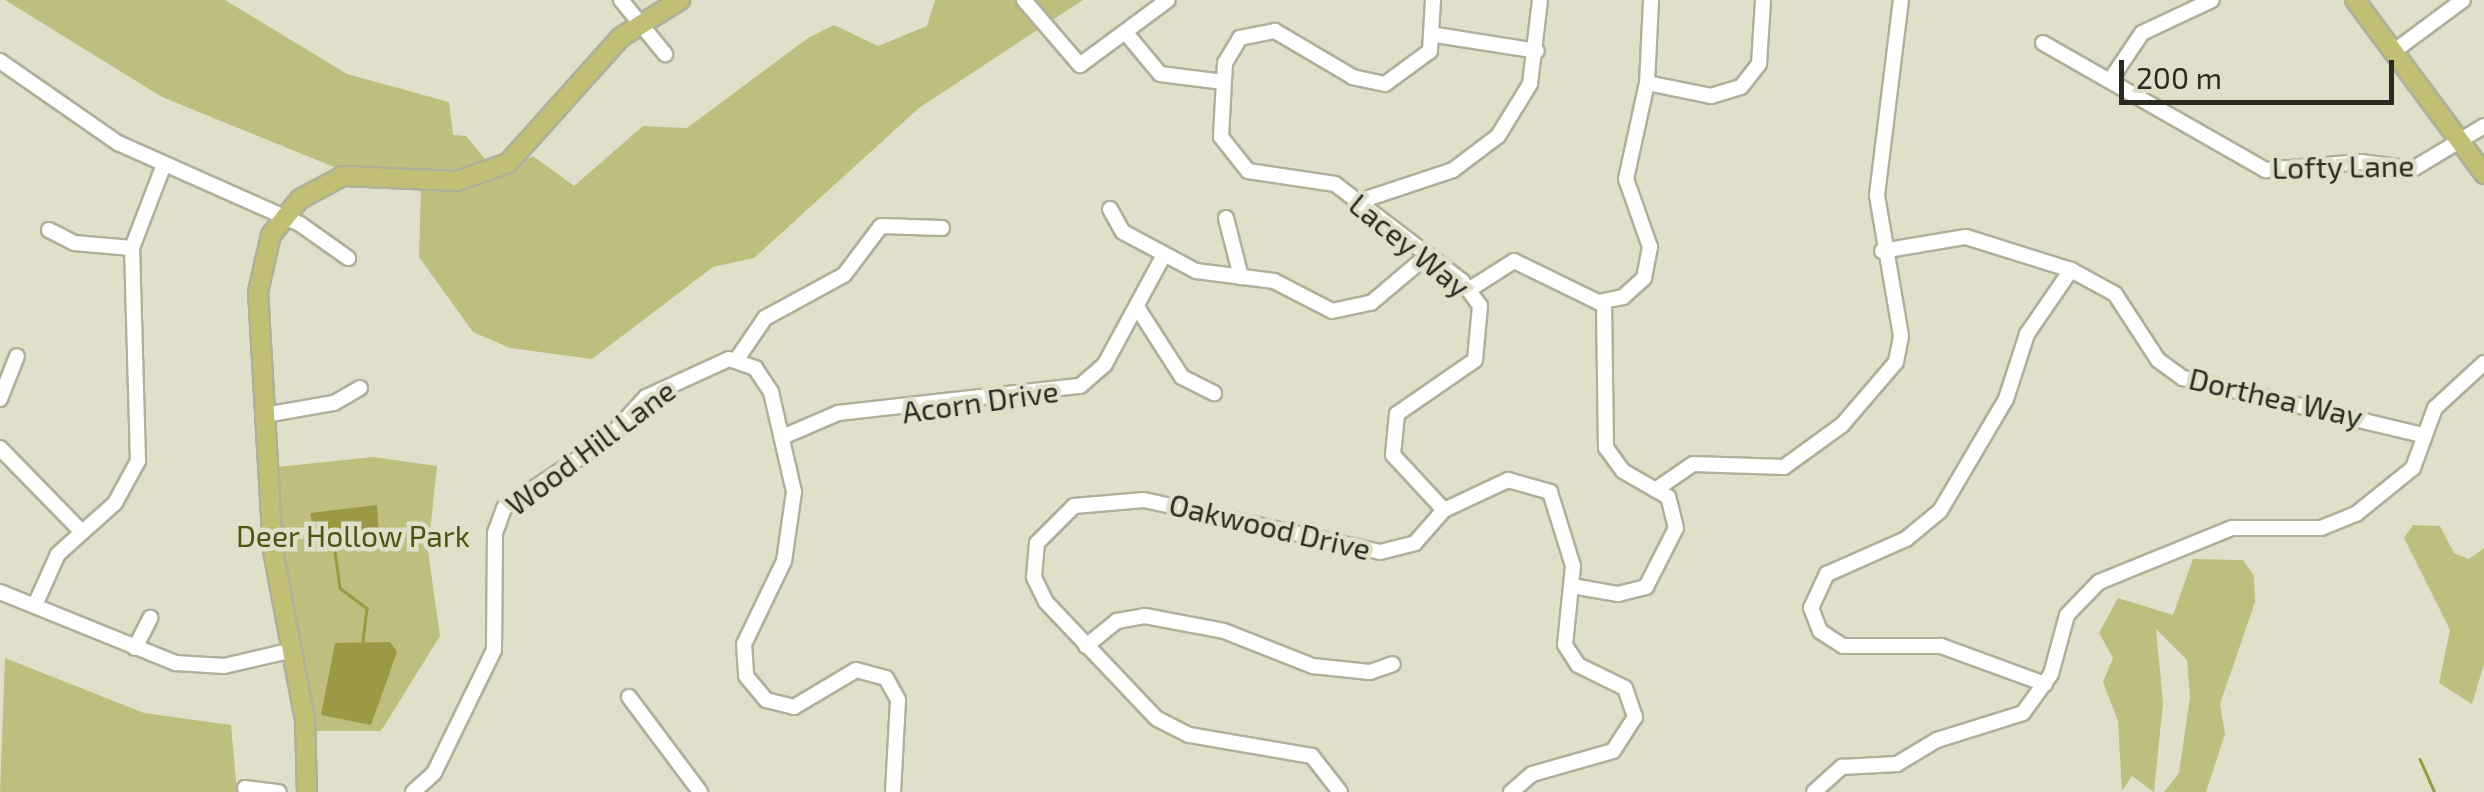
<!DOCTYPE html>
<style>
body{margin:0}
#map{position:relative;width:2484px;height:792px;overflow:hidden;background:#e0e0ca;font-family:"Exo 2",sans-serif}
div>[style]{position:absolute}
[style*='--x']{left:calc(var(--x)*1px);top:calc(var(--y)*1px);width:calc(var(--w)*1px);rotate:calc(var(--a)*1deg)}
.green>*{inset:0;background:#bebe7e}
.water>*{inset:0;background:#9b9944}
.stream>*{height:2.5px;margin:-1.25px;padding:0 1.25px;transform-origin:1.25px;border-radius:1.25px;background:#9b9944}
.roads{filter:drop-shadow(2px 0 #afaf9a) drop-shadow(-2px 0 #afaf9a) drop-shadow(0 2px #afaf9a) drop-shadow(0 -2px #afaf9a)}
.minor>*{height:14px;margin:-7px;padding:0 7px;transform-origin:7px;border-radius:7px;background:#fff}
.major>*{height:18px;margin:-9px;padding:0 9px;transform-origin:9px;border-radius:9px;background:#c1bf73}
span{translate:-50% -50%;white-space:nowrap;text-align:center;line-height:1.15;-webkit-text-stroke:9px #e0e0ca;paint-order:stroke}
.street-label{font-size:30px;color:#2a2a22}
.park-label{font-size:30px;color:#545212}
.scale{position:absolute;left:2119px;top:60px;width:275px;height:45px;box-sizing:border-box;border:5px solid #2a2a22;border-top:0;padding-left:12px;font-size:30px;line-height:35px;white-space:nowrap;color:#2a2a22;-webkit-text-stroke:8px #e0e0ca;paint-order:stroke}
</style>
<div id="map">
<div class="green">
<i style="clip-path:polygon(5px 0,225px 0,347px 74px,449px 102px,453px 135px,466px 136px,489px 164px,441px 174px,339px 169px,162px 97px)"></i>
<i style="clip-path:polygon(935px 0,1083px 0,919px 108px,754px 258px,713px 267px,592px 359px,510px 348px,473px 332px,419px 257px,421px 189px,481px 184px,533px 156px,574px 186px,643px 126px,687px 128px,808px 38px,834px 25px,878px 46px,927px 26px)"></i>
<i style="clip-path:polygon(373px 457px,437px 466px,428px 551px,440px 636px,381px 731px,314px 731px,277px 539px,277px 467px)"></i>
<i style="clip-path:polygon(2413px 525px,2440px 526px,2454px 553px,2469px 559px,2484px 548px,2484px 664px,2472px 704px,2439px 683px,2450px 630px,2404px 538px)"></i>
<i style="clip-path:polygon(2193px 559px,2243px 560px,2254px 576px,2255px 602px,2220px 704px,2225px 734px,2206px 792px,2164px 792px,2179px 773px,2190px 697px,2187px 660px,2156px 629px,2163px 703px,2154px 792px,2132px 776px,2122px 791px,2118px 721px,2103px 682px,2113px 658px,2099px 633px,2118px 598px,2173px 615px)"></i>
<i style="clip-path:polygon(5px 658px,144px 713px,231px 725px,237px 792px,0 792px)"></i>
</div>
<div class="water">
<i style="clip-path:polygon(377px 505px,379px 537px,317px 546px,310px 513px)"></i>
<i style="clip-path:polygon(390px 642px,397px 652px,371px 725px,321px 715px,335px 643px)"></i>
</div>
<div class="stream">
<i style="--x:334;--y:543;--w:45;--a:82.4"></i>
<i style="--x:340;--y:588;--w:34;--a:37"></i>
<i style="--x:367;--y:608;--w:35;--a:97"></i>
<i style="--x:2420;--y:759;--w:36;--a:66"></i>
</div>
<div class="roads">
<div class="minor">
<i style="--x:621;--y:0;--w:70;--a:50.8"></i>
<i style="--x:1024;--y:0;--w:86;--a:49.3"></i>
<i style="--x:1080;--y:65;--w:109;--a:-36.5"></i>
<i style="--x:1433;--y:0;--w:51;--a:93.4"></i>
<i style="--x:1430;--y:51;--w:56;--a:143.7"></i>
<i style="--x:1385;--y:84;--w:33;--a:-168"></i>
<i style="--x:1353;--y:77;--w:91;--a:-149.5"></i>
<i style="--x:1275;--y:31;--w:36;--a:169"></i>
<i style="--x:1240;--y:38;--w:29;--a:121"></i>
<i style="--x:1225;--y:63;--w:74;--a:93.1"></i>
<i style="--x:1221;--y:137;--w:43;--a:51.5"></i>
<i style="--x:1248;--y:171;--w:88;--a:8.5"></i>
<i style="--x:1335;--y:184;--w:160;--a:37.4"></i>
<i style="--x:1462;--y:281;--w:31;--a:54"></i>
<i style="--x:1480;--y:306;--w:54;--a:95.3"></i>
<i style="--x:1475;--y:360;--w:95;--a:145.3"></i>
<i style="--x:1397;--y:414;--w:41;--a:95.6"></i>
<i style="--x:1393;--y:455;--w:75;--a:47.2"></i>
<i style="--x:1444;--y:510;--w:71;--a:-25.1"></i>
<i style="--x:1508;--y:480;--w:44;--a:15.9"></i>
<i style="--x:1550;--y:492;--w:77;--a:72.7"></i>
<i style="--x:1573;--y:566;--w:79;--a:95.8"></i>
<i style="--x:1565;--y:645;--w:24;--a:57"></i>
<i style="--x:1578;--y:665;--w:52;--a:26.1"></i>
<i style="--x:1625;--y:688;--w:31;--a:71"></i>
<i style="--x:1635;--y:717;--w:40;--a:122.9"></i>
<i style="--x:1613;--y:751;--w:84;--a:164.1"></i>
<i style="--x:1532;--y:774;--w:28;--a:139"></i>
<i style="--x:1126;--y:33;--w:53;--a:50.3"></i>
<i style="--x:1160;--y:74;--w:64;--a:7.2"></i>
<i style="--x:1436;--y:35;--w:102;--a:9"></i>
<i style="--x:2043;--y:43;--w:257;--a:29.7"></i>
<i style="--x:2266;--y:170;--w:95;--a:-4.8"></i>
<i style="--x:2361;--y:162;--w:52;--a:7.7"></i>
<i style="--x:2413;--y:169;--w:83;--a:-31.2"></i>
<i style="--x:2393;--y:52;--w:87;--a:-36.6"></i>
<i style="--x:0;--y:61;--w:144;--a:34.8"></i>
<i style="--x:118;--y:143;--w:199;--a:24"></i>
<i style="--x:300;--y:224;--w:59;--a:35.3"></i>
<i style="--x:2111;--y:79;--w:55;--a:-56"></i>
<i style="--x:2142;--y:33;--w:77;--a:-25.2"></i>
<i style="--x:1647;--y:83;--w:65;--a:11.5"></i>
<i style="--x:1711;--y:96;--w:31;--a:-17"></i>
<i style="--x:1741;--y:87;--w:29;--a:-52"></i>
<i style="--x:1759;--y:64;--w:64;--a:-86.4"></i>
<i style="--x:1357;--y:202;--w:101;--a:-18.4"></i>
<i style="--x:1453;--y:170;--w:56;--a:-37.1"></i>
<i style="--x:1498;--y:136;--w:61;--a:-58.4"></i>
<i style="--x:1530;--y:84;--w:85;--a:-83.2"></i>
<i style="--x:1110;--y:209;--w:26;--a:61"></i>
<i style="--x:1123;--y:232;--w:83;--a:28.1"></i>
<i style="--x:1196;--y:271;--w:79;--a:7.3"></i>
<i style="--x:1274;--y:281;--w:65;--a:27.3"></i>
<i style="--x:1332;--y:311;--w:40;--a:-12"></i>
<i style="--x:1371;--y:303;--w:68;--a:-40.2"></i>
<i style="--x:1226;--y:218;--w:61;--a:75.7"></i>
<i style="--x:49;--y:230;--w:28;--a:27"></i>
<i style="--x:74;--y:243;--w:58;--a:4.9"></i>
<i style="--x:1882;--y:251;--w:85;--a:-9.5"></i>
<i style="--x:1966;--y:237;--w:110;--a:17.4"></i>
<i style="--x:2071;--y:270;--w:50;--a:28.6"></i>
<i style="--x:2115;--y:294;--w:79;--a:56.9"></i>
<i style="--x:2158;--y:360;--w:31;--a:36"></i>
<i style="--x:2183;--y:378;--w:246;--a:13.4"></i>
<i style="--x:1470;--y:289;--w:52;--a:-32.5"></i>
<i style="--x:1514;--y:261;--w:93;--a:26"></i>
<i style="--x:1598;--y:302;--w:25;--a:-11"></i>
<i style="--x:1623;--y:297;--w:28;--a:-42"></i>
<i style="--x:1644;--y:278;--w:32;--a:-79"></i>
<i style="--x:1650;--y:247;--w:72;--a:-109.4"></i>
<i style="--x:1626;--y:179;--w:98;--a:-77.7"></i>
<i style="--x:1647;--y:83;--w:83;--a:-87.2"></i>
<i style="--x:1137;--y:307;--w:83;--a:57.3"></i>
<i style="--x:1182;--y:377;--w:36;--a:27"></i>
<i style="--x:737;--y:359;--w:50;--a:-55.7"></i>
<i style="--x:765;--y:318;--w:90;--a:-28.6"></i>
<i style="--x:844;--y:275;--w:61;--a:-52.9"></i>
<i style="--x:881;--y:226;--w:61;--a:1.9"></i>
<i style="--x:0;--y:399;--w:46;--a:-68.4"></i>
<i style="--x:265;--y:415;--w:70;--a:-9.9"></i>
<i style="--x:334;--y:403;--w:30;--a:-30"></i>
<i style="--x:787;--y:435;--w:56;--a:-23.3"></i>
<i style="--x:838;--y:413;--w:244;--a:-6.4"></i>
<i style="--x:1080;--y:386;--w:33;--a:-41"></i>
<i style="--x:1105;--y:364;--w:124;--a:-61.6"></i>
<i style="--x:0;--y:448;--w:116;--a:45.7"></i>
<i style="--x:1658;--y:488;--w:42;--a:-34.4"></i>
<i style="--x:1693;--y:464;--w:91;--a:1.9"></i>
<i style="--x:1784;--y:467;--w:72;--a:-35.9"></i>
<i style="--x:1842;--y:425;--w:83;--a:-49.4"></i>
<i style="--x:1896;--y:362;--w:26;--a:-79"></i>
<i style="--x:1901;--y:336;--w:143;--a:-99.7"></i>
<i style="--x:1877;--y:195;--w:196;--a:-83"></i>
<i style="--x:1572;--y:586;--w:47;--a:9.9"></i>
<i style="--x:1618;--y:594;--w:29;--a:-14"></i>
<i style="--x:1646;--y:587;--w:66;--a:-63"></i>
<i style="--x:1676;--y:528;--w:32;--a:-104"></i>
<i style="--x:1668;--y:497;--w:52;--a:-150"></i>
<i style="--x:1623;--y:471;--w:29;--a:-126"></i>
<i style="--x:1606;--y:448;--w:146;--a:-90.8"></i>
<i style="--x:0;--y:592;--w:190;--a:22"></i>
<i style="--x:176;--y:663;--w:48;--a:3.6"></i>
<i style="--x:224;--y:666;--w:67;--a:-13"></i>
<i style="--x:35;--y:605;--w:56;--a:-65.7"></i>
<i style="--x:58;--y:554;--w:76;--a:-41.8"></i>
<i style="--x:115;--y:503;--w:48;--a:-61.3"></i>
<i style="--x:138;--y:461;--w:213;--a:-91.6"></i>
<i style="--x:132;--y:248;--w:90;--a:-69.1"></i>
<i style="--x:1086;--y:646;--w:40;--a:-39"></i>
<i style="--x:1117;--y:621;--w:28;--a:-10"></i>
<i style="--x:1145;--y:616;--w:80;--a:10.8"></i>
<i style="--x:1224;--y:631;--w:96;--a:21.5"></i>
<i style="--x:1313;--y:666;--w:57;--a:6"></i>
<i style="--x:1370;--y:672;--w:24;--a:-19"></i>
<i style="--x:135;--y:648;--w:34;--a:-63"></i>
<i style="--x:2045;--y:684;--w:111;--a:-159.9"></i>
<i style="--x:1941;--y:646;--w:98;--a:180"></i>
<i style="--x:1843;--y:646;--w:27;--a:-147"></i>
<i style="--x:1820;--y:631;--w:25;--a:-111"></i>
<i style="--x:1811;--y:608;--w:38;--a:-65"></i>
<i style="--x:1827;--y:574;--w:86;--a:-23.9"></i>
<i style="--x:1906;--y:539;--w:44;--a:-39.5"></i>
<i style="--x:1940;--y:511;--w:130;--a:-59.5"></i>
<i style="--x:2006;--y:399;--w:68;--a:-72.1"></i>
<i style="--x:2027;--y:334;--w:78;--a:-55.5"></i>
<i style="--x:629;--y:697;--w:119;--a:53.2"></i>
<i style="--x:245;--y:788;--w:34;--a:7"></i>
<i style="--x:413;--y:792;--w:28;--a:-42"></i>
<i style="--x:434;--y:773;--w:137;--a:-64"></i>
<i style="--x:494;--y:650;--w:117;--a:-89.5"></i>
<i style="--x:495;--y:533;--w:27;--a:-70"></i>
<i style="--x:504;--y:508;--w:125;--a:-33.6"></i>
<i style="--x:608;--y:439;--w:57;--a:-47.9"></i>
<i style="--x:646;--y:397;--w:91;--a:-24.6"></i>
<i style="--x:729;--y:359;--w:28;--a:19"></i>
<i style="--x:755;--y:368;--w:29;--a:56"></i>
<i style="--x:771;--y:392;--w:103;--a:77"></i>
<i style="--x:794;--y:492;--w:70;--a:98.2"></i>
<i style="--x:784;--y:561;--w:92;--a:115.7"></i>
<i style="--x:744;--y:644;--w:32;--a:86"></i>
<i style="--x:746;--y:676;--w:31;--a:50"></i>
<i style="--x:766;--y:700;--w:29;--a:14"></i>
<i style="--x:794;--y:707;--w:72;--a:-30.8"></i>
<i style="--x:856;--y:670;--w:31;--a:15"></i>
<i style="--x:886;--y:678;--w:25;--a:61"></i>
<i style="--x:898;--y:700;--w:92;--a:93.1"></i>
<i style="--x:1340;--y:792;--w:46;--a:-127.9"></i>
<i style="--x:1312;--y:756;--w:125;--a:-170.3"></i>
<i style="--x:1189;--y:735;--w:36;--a:-153"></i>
<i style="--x:1157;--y:719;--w:161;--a:-133.5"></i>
<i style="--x:1046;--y:602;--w:28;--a:-116"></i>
<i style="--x:1034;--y:577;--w:34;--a:-85"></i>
<i style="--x:1037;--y:543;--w:52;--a:-45"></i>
<i style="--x:1074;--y:506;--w:70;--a:-4.9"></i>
<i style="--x:1144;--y:500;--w:242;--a:12.4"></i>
<i style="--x:1380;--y:552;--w:36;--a:-14"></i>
<i style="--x:1415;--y:543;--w:44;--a:-48.7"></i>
<i style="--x:1814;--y:792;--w:38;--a:-42"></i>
<i style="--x:1842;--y:767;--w:55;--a:-3.1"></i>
<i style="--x:1897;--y:764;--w:47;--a:-31"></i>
<i style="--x:1937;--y:740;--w:90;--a:-17.4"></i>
<i style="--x:2023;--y:713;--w:48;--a:-54.3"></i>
<i style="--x:2051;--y:674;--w:61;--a:-74.8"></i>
<i style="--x:2067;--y:615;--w:46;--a:-45.9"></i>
<i style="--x:2099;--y:582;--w:144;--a:-22.1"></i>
<i style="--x:2232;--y:528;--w:89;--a:0"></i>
<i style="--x:2321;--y:528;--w:38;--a:-22"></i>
<i style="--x:2356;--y:514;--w:73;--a:-38.9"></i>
<i style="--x:2413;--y:468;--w:64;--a:-69.9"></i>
<i style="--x:2435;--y:408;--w:67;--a:-42.6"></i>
</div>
<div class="major">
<i style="--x:2355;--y:0;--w:217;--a:53.4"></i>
<i style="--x:307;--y:792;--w:72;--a:-91.6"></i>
<i style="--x:305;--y:720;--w:172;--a:-100.7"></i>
<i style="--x:273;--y:551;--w:259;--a:-93.3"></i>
<i style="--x:258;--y:292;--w:58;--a:-77.2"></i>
<i style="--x:271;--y:235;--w:46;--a:-51.1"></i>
<i style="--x:300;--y:199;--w:49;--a:-28.1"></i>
<i style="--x:343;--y:176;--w:114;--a:2.5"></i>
<i style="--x:457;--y:181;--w:54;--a:-19.4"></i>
<i style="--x:508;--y:163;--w:169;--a:-48.1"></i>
<i style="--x:621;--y:37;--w:70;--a:-32.1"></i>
</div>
</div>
<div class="street-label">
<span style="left:2343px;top:166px;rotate:-1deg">Lofty Lane</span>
<span style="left:1410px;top:245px;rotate:39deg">Lacey Way</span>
<span style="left:2276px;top:397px;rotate:13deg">Dorthea Way</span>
<span style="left:980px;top:401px;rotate:-8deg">Acorn Drive</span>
<span style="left:590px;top:447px;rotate:-37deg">Wood Hill Lane</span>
<span style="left:1270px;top:526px;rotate:13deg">Oakwood Drive</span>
</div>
<div class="park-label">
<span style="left:353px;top:535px">Deer Hollow Park</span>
</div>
<div class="scale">200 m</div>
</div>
